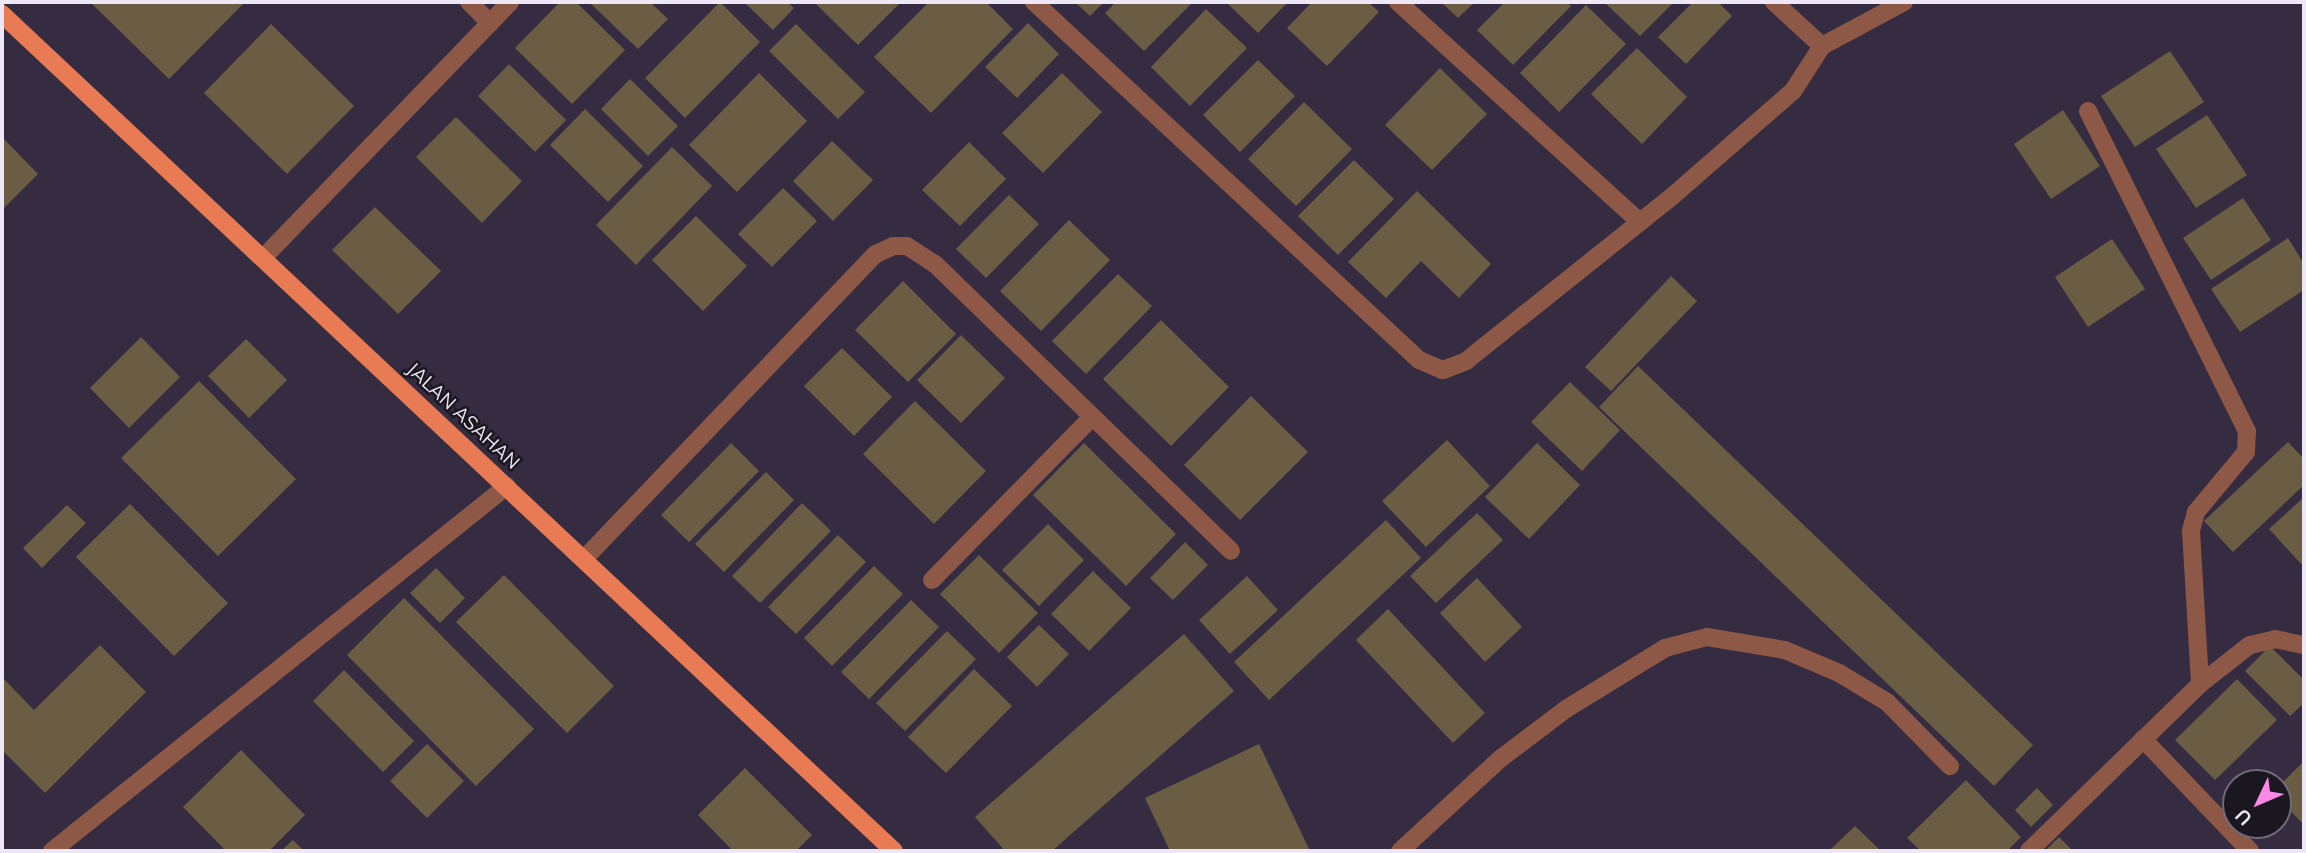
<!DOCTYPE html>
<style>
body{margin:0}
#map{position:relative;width:2306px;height:853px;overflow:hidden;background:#362c41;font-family:Mulish,sans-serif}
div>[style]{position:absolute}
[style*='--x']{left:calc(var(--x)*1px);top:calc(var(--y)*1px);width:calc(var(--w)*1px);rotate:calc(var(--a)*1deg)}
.building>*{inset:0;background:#6b5c44}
.minor>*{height:18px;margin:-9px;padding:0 9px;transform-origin:9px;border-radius:9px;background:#8e5846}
.major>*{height:18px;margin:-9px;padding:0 9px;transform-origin:9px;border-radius:9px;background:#e87b54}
span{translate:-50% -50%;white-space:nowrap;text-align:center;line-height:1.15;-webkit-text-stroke:5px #1b1720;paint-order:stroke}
.street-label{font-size:19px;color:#eee7f6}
.frame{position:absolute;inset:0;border:4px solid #eee7f6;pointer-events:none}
.north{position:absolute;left:2222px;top:769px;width:70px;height:70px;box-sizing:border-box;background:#1b1720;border:2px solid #6f6a76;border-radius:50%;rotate:226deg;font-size:19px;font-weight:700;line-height:28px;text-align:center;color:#eee7f6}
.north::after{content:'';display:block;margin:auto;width:24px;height:32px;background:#fb87e6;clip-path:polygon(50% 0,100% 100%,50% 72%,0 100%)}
</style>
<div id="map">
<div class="building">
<i style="clip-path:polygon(90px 2px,245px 2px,169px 79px)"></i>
<i style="clip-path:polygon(560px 2px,576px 2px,625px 50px,572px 104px,515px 48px)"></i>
<i style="clip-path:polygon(589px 2px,650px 2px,668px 19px,638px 49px)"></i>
<i style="clip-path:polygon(720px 2px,760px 42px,685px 118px,645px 78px)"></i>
<i style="clip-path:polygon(744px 2px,787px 2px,794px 8px,773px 30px)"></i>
<i style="clip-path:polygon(814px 2px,901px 2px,858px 45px)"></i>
<i style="clip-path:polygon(929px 2px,986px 2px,1013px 29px,931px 113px,874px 57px)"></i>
<i style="clip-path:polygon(1075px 2px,1104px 2px,1090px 16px)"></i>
<i style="clip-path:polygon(1116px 2px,1193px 2px,1144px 51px,1105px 13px)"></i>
<i style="clip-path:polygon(1226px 2px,1288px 2px,1258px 33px)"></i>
<i style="clip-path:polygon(1312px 2px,1368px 2px,1379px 12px,1327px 66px,1287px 28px)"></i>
<i style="clip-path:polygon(1441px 2px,1475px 2px,1458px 18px)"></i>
<i style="clip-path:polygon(1505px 2px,1567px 2px,1571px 6px,1513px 65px,1477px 30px)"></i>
<i style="clip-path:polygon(1604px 2px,1674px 2px,1640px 36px)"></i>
<i style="clip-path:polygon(1693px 2px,1718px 2px,1732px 16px,1686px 64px,1658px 37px)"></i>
<i style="clip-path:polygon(1586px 5px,1626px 44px,1559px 112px,1520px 73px)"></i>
<i style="clip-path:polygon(1206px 9px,1247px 48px,1190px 106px,1151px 67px)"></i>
<i style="clip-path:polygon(1028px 23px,1059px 54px,1017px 98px,985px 67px)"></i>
<i style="clip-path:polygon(271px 24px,354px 106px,287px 174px,204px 93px)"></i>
<i style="clip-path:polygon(796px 24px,865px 92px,838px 119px,769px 51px)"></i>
<i style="clip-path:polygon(1637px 48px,1687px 97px,1642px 144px,1591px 94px)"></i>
<i style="clip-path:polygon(2170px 51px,2204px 102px,2135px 147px,2101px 96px)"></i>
<i style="clip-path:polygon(1258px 60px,1295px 96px,1240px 152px,1203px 115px)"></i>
<i style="clip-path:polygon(509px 64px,566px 120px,535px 152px,478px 96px)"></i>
<i style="clip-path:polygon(1440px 68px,1487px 114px,1432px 170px,1385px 125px)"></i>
<i style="clip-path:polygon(759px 73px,807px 121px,737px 192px,689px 145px)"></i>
<i style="clip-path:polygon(1062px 73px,1102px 112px,1043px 173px,1002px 133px)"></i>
<i style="clip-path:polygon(630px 79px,678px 126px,648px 156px,601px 109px)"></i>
<i style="clip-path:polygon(1304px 102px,1352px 149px,1296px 206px,1248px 159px)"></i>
<i style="clip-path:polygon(585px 109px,643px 166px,608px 202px,550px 145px)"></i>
<i style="clip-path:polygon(2063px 110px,2100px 166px,2051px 199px,2014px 144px)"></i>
<i style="clip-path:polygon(2207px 115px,2247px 175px,2196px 208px,2156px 149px)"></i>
<i style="clip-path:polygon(456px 117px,522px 181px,482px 223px,416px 157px)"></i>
<i style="clip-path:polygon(2px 137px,38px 174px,4px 208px,2px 206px)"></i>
<i style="clip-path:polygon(832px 141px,873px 180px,833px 221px,793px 181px)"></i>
<i style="clip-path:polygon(969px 142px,1006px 179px,960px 226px,922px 190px)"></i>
<i style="clip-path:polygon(672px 147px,712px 186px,636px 265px,596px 225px)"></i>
<i style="clip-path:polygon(1354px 160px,1394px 199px,1338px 255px,1298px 216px)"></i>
<i style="clip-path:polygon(783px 188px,817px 221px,772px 267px,738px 234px)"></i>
<i style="clip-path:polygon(1417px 191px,1491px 264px,1459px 298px,1421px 261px,1386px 298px,1348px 262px)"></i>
<i style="clip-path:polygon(1009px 195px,1039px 224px,986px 278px,956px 249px)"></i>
<i style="clip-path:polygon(2243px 198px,2271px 240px,2211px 280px,2183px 238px)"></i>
<i style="clip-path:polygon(375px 207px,441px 271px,398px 314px,332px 250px)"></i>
<i style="clip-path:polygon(696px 216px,747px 266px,703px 311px,652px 260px)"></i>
<i style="clip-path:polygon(1069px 220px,1110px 260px,1041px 331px,1000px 291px)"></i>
<i style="clip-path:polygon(2288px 238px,2304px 264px,2304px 290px,2240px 332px,2211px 289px)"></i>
<i style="clip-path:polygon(2112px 239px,2145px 289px,2088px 327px,2055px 277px)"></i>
<i style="clip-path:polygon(1118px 274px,1152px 306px,1086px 374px,1052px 341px)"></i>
<i style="clip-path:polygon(1671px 276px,1697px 301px,1611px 391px,1585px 367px)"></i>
<i style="clip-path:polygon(903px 281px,956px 334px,908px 382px,855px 330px)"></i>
<i style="clip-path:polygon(1161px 320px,1229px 387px,1171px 446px,1103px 379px)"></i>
<i style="clip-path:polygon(961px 335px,1005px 378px,961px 423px,917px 380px)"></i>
<i style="clip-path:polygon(141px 337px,180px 377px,129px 428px,90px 388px)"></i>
<i style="clip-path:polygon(246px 339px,287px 380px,249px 418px,208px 376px)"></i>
<i style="clip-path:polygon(842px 348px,892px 397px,854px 436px,804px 386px)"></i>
<i style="clip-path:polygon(1638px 366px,2033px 745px,1994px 786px,1599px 407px)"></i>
<i style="clip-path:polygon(199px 381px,296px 479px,218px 556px,121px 458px)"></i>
<i style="clip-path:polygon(1570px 382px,1620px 430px,1582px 471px,1531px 422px)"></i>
<i style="clip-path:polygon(1251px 396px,1308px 452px,1240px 520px,1184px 465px)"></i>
<i style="clip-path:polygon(915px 401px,986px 471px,934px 524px,863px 454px)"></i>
<i style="clip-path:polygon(1447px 440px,1490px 486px,1426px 547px,1382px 501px)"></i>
<i style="clip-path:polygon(2288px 442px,2304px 459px,2304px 485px,2233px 552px,2204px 521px)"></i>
<i style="clip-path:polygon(731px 443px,759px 471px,689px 542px,661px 515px)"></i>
<i style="clip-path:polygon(1084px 443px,1176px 534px,1126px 586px,1033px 495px)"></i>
<i style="clip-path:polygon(1537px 443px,1580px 485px,1529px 539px,1485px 497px)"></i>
<i style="clip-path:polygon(766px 472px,794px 500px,724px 572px,695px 544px)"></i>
<i style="clip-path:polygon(2304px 497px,2304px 567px,2269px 529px)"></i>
<i style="clip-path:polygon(802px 503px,831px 531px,760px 603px,732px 576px)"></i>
<i style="clip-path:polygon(130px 504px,228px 603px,174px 656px,76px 557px)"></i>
<i style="clip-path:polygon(67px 505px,86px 523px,42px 568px,23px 548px)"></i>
<i style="clip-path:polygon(1477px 513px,1503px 540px,1436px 603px,1410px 576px)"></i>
<i style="clip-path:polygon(1386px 520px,1421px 558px,1269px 700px,1234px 662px)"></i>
<i style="clip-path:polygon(1048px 524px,1084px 560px,1039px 606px,1002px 570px)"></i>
<i style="clip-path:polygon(838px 535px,866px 562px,796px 634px,768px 607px)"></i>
<i style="clip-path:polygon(1185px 542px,1208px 565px,1173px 600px,1150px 578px)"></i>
<i style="clip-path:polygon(979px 555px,1038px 613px,999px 653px,940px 594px)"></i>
<i style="clip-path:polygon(874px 566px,903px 594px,832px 666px,804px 638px)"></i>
<i style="clip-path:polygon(436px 568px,465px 598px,440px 623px,410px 593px)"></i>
<i style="clip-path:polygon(1093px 571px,1131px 608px,1089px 651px,1051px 614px)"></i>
<i style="clip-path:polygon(504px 575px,614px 686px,567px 733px,456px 622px)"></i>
<i style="clip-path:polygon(1247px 576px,1278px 610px,1230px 654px,1199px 620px)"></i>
<i style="clip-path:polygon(1477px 578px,1522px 627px,1485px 662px,1440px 613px)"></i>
<i style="clip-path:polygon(404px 598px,534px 729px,476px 786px,347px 655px)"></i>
<i style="clip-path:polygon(911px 600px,939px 627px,869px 699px,841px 672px)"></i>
<i style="clip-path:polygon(1388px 609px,1485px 713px,1453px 743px,1356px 640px)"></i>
<i style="clip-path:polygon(1039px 625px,1069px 654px,1037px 687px,1007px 657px)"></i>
<i style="clip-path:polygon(947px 631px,976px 659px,905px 731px,876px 703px)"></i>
<i style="clip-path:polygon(1184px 634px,1234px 691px,1052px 851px,1005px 851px,975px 817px)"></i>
<i style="clip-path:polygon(100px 645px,146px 692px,45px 793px,2px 750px,2px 677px,34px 710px)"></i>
<i style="clip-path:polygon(2270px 646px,2304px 680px,2304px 703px,2290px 716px,2245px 671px)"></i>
<i style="clip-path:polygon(974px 669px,1012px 706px,946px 773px,908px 737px)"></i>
<i style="clip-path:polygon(344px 670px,414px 741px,383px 772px,313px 701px)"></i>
<i style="clip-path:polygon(2237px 679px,2277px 720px,2215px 780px,2175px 740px)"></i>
<i style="clip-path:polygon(427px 744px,464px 781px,427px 818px,390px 781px)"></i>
<i style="clip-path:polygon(1259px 744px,1310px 851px,1170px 851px,1145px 798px)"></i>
<i style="clip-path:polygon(241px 750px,305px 815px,269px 851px,226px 851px,183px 807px)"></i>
<i style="clip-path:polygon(2304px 761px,2304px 825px,2278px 798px,2278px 787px)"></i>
<i style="clip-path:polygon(745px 768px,812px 835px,796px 851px,733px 851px,698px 815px)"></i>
<i style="clip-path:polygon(1966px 780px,2021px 837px,2007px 851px,1921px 851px,1907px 838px)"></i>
<i style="clip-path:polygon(2037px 788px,2053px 805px,2031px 827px,2015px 810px)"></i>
<i style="clip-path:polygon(1855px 826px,1881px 851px,1829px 851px)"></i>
<i style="clip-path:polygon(2059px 837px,2073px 851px,2045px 851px)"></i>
<i style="clip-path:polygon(293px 840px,304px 851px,281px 851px)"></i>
</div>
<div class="minor">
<i style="--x:469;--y:2;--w:30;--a:45"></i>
<i style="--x:1034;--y:2;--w:526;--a:42.92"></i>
<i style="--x:1419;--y:360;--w:26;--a:23"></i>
<i style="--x:1443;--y:370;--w:25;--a:-21"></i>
<i style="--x:1466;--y:361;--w:258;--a:-38.6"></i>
<i style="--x:1668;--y:200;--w:166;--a:-41.1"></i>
<i style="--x:1793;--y:91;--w:54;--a:-57.2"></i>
<i style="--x:1822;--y:46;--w:65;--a:-137.5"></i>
<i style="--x:1398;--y:2;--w:326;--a:42.3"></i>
<i style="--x:1822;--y:46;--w:93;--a:-28.2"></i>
<i style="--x:2088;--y:111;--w:357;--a:63.6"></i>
<i style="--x:2247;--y:431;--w:21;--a:93"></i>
<i style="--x:2246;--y:452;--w:78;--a:129.8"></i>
<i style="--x:2196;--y:512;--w:20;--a:105"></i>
<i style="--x:2191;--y:531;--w:153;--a:86.6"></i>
<i style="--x:263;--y:258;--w:356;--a:-46"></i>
<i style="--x:585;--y:558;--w:421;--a:-46.3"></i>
<i style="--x:876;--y:254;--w:19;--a:-25"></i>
<i style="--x:893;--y:246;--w:14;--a:0"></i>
<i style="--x:907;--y:246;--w:33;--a:33"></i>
<i style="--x:935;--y:264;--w:412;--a:44.1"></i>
<i style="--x:932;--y:580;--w:228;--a:-45.5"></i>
<i style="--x:2143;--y:739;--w:155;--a:46.3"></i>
<i style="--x:52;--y:851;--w:583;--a:-38.74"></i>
<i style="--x:1400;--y:851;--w:136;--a:-42.6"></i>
<i style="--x:1500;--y:759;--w:83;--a:-37.1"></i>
<i style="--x:1566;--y:709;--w:116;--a:-31.6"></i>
<i style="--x:1665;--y:648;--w:43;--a:-14.7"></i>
<i style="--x:1707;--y:637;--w:79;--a:9.5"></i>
<i style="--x:1785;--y:650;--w:59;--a:23.1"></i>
<i style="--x:1839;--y:673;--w:56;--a:31.1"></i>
<i style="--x:1887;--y:702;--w:90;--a:45.5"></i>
<i style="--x:2029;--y:851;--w:239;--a:-44.3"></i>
<i style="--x:2200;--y:684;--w:63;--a:-38"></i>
<i style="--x:2250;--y:645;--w:26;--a:-13"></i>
<i style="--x:2275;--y:639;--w:30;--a:12"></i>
</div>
<div class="major">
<i style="--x:2;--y:14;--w:1223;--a:43.18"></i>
</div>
<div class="street-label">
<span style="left:463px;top:416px;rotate:43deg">JALAN ASAHAN</span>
</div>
<div class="frame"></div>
<div class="north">U</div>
</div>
